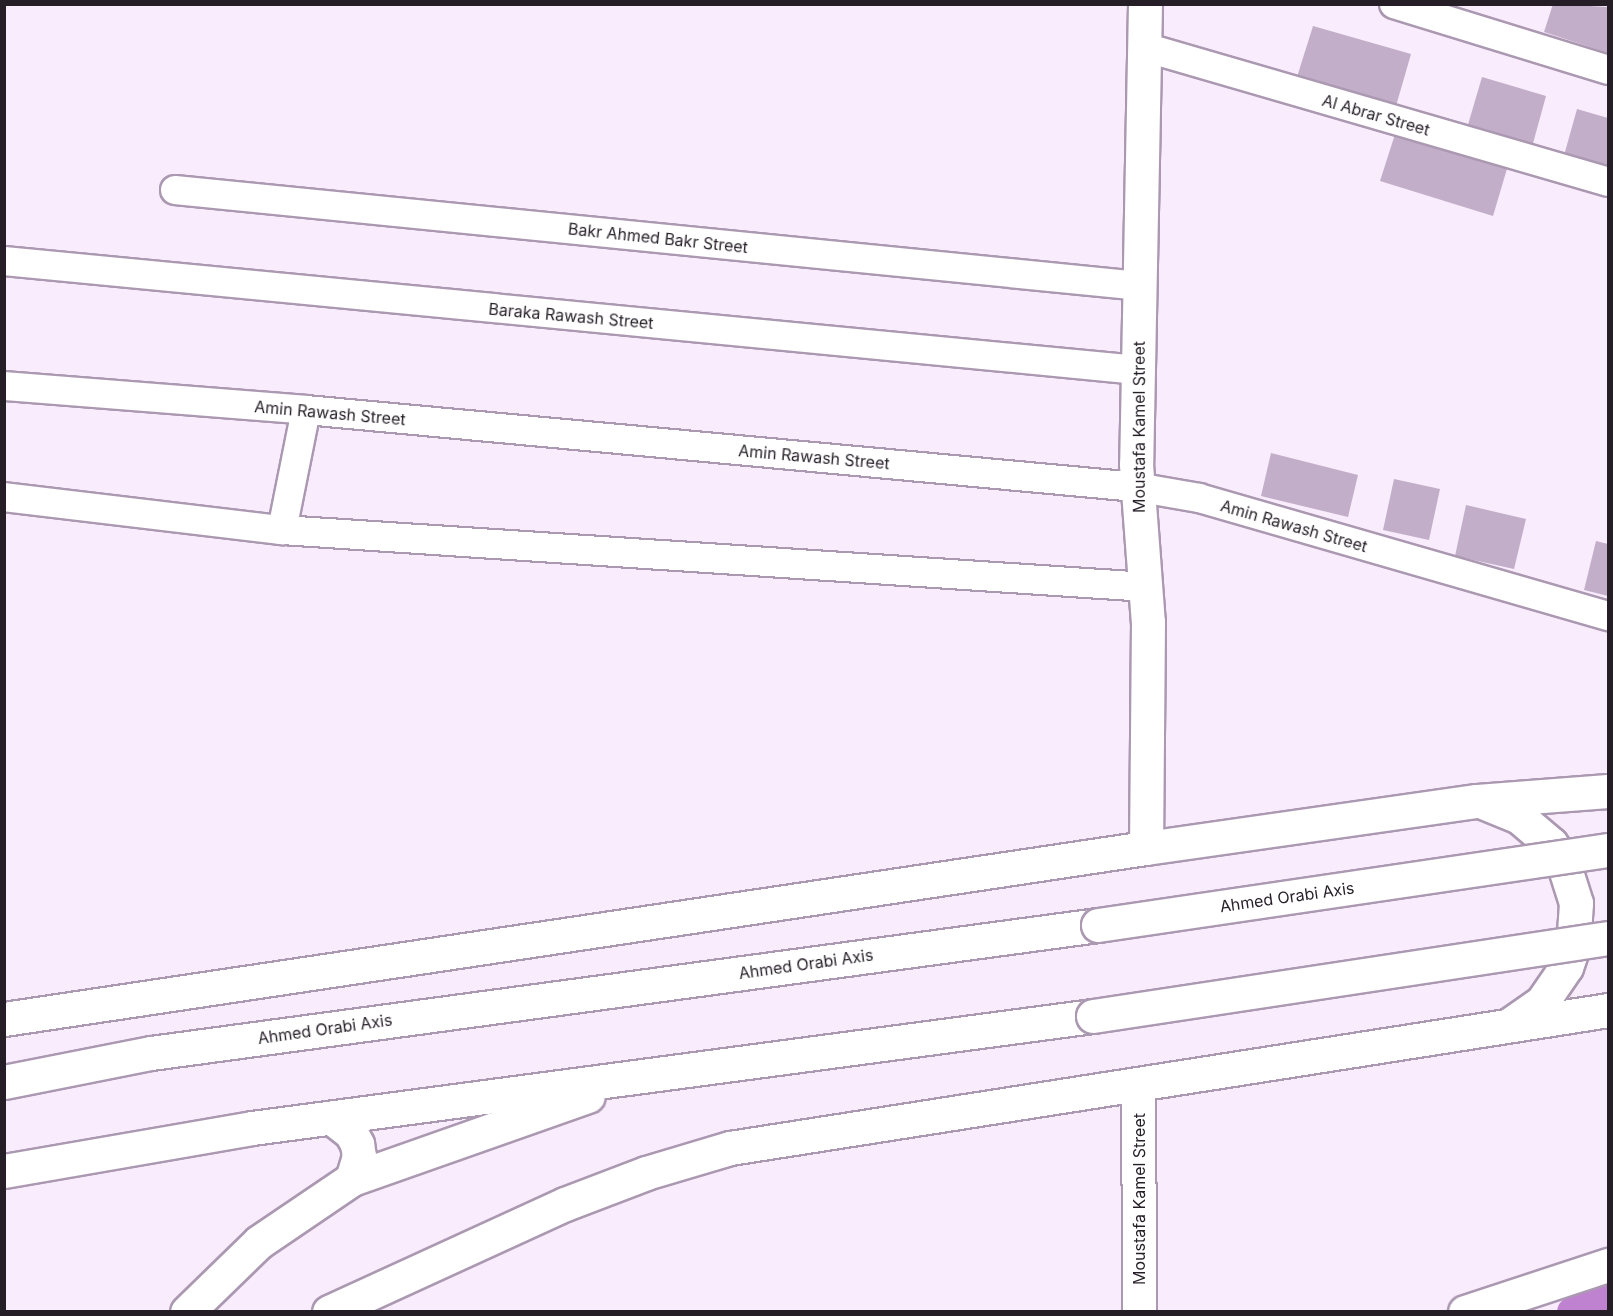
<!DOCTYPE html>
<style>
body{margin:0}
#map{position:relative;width:1613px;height:1316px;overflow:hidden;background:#f9edfd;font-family:Inter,sans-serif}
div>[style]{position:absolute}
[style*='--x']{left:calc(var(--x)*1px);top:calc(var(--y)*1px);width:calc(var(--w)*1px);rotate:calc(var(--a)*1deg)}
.canal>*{height:30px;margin:-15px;padding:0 15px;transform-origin:15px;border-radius:15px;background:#bf82d0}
.building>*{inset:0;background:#c2aec8}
.roads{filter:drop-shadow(2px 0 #ab98b1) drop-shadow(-2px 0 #ab98b1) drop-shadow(0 2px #ab98b1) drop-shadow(0 -2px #ab98b1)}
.street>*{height:28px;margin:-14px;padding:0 14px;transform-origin:14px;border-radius:14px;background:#fff}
.secondary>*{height:33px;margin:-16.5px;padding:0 16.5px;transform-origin:16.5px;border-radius:16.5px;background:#fff}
.highway>*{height:33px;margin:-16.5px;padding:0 16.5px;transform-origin:16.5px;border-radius:16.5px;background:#fff}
.bridges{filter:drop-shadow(2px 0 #ab98b1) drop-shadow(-2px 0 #ab98b1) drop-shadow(0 2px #ab98b1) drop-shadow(0 -2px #ab98b1)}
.highway-bridge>*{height:33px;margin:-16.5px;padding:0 16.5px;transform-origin:16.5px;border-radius:16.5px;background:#fff}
span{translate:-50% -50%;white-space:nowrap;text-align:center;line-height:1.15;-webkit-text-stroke:4.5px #fff;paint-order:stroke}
.street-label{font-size:16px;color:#251e27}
.frame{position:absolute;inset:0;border:6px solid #251e27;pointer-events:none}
</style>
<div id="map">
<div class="canal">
<i style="--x:1572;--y:1312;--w:38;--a:-17"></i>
</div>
<div class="building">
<i style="clip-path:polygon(1553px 4px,1608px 7px,1608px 53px,1544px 32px)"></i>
<i style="clip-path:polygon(1313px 26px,1411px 54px,1396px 106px,1297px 77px)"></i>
<i style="clip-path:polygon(1482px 77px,1546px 96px,1532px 147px,1467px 128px)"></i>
<i style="clip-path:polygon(1577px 109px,1608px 118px,1608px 172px,1563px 159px)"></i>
<i style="clip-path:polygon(1397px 128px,1509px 162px,1493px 216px,1380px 181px)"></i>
<i style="clip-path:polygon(1271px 453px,1358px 475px,1348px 517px,1261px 496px)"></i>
<i style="clip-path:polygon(1394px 479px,1440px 489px,1429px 540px,1383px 530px)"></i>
<i style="clip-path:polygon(1466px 505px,1526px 519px,1514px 569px,1455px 556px)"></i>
<i style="clip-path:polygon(1596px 541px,1608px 544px,1608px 596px,1584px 590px)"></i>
</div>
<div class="roads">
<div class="street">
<i style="--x:1394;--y:4;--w:224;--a:17.1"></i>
<i style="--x:1144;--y:47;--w:483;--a:16.2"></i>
<i style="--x:175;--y:190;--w:971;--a:5.68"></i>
<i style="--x:4;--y:261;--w:1139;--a:5.49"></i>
<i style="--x:4;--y:386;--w:303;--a:4.5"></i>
<i style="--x:306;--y:410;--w:834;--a:5.3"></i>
<i style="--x:1136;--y:487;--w:64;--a:9.9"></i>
<i style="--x:1199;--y:498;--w:426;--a:16.1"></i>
<i style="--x:4;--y:497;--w:280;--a:6.8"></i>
<i style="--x:282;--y:530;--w:866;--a:3.77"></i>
<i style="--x:282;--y:530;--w:122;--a:-78.7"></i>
</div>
<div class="secondary">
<i style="--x:1145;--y:4;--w:460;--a:91.1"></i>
<i style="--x:1136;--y:464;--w:158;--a:85.7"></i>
<i style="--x:1148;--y:622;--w:226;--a:90.5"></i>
<i style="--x:1485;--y:803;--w:35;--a:22"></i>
<i style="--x:1518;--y:816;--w:43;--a:40.3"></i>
<i style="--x:1551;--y:844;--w:22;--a:56"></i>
<i style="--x:1563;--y:862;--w:43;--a:72.4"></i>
<i style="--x:1576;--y:903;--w:44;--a:93.9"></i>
<i style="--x:1573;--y:947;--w:21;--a:109"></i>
<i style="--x:1566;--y:967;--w:42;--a:124.4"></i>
<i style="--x:1542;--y:1002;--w:38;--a:145"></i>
<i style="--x:4;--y:1019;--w:1155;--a:-8.52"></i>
<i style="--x:1146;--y:848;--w:334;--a:-8.1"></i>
<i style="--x:1477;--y:801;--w:131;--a:-4.4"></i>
<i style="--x:1138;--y:1086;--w:226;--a:89.7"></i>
<i style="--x:329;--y:1312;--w:260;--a:-24.6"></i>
<i style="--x:565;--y:1204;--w:87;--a:-20.9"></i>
<i style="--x:646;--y:1173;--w:88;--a:-16.6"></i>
<i style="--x:730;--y:1148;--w:889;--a:-8.93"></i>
<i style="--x:1465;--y:1312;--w:151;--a:-18.2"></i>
</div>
<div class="highway">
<i style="--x:4;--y:1082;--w:150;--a:-11.2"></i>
<i style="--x:151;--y:1053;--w:956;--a:-7.7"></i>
<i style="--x:332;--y:1118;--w:24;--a:38"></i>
<i style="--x:351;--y:1133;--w:13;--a:61"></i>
<i style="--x:357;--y:1144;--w:12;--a:81"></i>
<i style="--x:359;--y:1156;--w:24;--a:107"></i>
<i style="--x:4;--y:1171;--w:252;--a:-9.8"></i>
<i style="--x:252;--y:1128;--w:848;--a:-7.59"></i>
<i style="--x:187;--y:1312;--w:100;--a:-44.2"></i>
<i style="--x:259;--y:1242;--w:112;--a:-34.1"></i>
<i style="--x:352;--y:1179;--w:250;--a:-19.4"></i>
</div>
</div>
<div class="bridges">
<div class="highway-bridge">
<i style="--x:1098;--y:925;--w:515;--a:-8.37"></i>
<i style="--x:1093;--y:1016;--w:521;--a:-8.61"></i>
</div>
</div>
<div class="street-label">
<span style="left:1376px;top:115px;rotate:16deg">Al Abrar Street</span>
<span style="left:658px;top:238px;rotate:6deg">Bakr Ahmed Bakr Street</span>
<span style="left:571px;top:316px;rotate:5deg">Baraka Rawash Street</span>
<span style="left:330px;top:413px;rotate:5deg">Amin Rawash Street</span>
<span style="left:1139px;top:427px;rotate:-90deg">Moustafa Kamel Street</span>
<span style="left:814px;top:457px;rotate:5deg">Amin Rawash Street</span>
<span style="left:1294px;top:526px;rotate:16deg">Amin Rawash Street</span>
<span style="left:1287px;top:897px;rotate:-8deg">Ahmed Orabi Axis</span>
<span style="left:806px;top:964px;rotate:-8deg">Ahmed Orabi Axis</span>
<span style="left:325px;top:1029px;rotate:-8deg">Ahmed Orabi Axis</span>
<span style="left:1139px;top:1199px;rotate:-90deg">Moustafa Kamel Street</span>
</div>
<div class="frame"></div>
</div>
